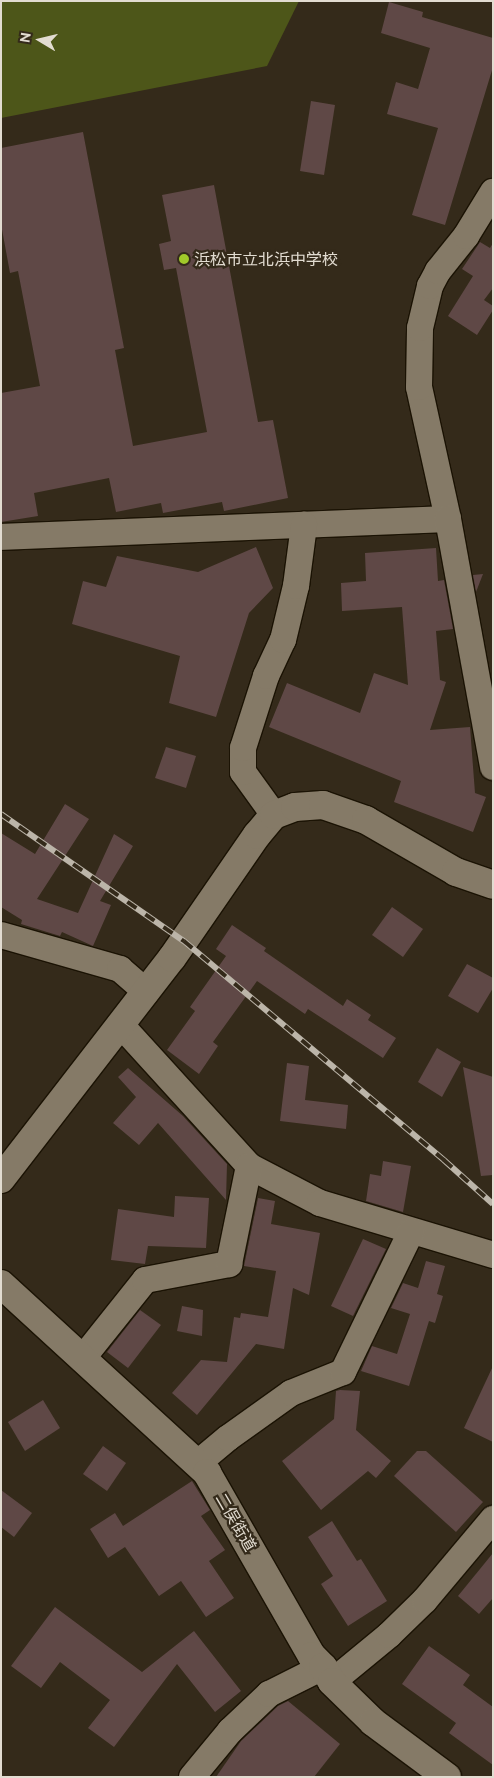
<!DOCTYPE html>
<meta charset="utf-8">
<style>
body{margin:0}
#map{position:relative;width:494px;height:1778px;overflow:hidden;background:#342a1a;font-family:Ubuntu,"Noto Sans JP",sans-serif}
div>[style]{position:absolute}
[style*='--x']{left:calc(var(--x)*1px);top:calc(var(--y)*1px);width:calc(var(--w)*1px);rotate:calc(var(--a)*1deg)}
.green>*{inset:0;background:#4d5619}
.building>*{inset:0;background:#5f4846}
.roads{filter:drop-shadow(1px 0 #1b1304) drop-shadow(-1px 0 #1b1304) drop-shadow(0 1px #1b1304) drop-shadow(0 -1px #1b1304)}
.minor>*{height:26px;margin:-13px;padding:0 13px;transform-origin:13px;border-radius:13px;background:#857a67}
.tertiary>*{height:28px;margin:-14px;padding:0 14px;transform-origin:14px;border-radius:14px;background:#857a67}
.rail>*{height:5.5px;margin-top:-2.75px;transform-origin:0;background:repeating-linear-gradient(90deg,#342a1a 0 11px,#bcb5a9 0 22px);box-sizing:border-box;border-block:1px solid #bcb5a9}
.dots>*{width:14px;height:14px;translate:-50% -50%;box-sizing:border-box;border:2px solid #342a1a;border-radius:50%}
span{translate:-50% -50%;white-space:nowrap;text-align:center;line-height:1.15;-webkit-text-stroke:4.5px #342a1a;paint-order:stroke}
.poi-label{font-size:16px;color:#e2dcd1}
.left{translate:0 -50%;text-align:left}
.street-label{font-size:16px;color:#e2dcd1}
.frame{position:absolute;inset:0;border:2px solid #e2dcd1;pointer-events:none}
.north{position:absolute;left:15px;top:15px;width:50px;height:50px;-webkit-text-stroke:4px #342a1a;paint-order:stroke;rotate:279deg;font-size:14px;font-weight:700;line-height:20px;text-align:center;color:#e2dcd1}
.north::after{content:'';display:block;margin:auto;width:18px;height:22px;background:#e2dcd1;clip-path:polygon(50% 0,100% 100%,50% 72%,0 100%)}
</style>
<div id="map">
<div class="green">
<i style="clip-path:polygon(1px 1px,299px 1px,267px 66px,1px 118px)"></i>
</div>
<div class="building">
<i style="clip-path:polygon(389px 2px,423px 12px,422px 17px,493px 38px,493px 67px,445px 225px,412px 215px,438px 128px,387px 114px,396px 82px,418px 89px,430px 48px,381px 33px)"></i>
<i style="clip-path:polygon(311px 101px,335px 105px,324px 175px,300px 171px)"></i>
<i style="clip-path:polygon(83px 132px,124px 348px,115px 350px,133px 446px,207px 432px,176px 268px,164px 270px,159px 244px,171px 241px,162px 195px,214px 185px,258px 422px,273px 420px,288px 498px,224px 511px,222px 502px,163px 513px,161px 503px,116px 512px,109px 478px,34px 493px,38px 516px,1px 522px,1px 393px,40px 386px,18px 271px,10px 273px,1px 224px,1px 148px)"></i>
<i style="clip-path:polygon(480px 242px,490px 248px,493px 243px,493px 288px,484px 300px,493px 306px,493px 310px,477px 335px,448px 316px,473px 276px,462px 269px)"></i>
<i style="clip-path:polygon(256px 547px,273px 588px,249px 613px,216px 717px,169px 703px,180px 656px,72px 624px,83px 581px,106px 587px,117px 556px,198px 572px)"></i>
<i style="clip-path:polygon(436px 548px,438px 581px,444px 580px,453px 629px,436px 631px,440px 680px,446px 682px,430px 730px,470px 727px,475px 793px,486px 797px,473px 832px,394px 802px,401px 781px,269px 727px,287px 683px,360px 713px,374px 673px,408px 685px,402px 607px,342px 611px,341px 583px,366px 581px,365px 553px)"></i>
<i style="clip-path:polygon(483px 574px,476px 592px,473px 575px)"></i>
<i style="clip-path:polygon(166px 747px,196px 756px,186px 788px,155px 778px)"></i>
<i style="clip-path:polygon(65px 804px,89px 819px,37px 899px,78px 913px,114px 834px,133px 846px,100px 901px,111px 905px,93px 946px,62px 932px,60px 936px,21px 924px,22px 920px,1px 907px,1px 833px,35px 854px)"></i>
<i style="clip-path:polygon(392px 907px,423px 929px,403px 957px,372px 935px)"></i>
<i style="clip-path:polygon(232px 925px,266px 948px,264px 951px,343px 1006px,347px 999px,371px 1015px,368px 1020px,396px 1038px,383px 1058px,308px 1009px,305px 1014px,257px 981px,213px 1042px,218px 1046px,199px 1074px,167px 1050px,195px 1011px,190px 1007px,226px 956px,216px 949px)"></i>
<i style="clip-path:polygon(467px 964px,493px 978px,493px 988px,478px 1013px,448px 996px)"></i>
<i style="clip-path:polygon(437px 1048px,461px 1062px,442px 1097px,418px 1082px)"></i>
<i style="clip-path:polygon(287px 1063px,309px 1066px,305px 1100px,348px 1105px,346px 1129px,280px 1121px)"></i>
<i style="clip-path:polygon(463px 1067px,493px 1077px,493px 1175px,481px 1176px)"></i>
<i style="clip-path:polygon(128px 1068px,183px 1116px,227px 1164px,226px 1200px,158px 1123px,139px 1145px,113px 1123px,136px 1097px,118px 1077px)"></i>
<i style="clip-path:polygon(383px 1161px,411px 1166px,403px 1212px,366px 1201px,370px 1174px,381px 1176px)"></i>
<i style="clip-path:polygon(175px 1196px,209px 1198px,206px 1248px,148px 1246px,145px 1264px,111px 1260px,118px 1209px,174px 1217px)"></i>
<i style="clip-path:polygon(258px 1198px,275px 1201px,271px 1224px,320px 1233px,309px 1295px,293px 1288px,284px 1349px,256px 1344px,197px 1415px,172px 1393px,201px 1360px,227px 1362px,234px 1317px,240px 1318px,241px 1313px,268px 1317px,276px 1271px,244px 1266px)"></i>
<i style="clip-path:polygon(363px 1239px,386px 1249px,353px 1316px,331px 1306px)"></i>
<i style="clip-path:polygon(426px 1261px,445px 1266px,437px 1294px,443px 1296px,435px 1323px,429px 1321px,409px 1386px,361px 1371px,372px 1346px,397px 1354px,410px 1314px,391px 1308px,403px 1283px,418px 1288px)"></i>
<i style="clip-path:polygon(182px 1306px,203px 1310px,202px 1336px,177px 1331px)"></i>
<i style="clip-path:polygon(140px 1310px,161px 1325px,128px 1368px,107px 1352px)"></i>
<i style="clip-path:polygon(493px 1366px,493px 1442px,464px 1428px)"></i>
<i style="clip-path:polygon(340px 1390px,360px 1391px,356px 1430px,391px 1461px,376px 1478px,368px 1471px,321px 1510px,282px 1461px,334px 1419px,336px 1391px)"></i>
<i style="clip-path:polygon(43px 1400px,60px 1428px,25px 1451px,8px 1422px)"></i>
<i style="clip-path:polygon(103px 1446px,126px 1463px,107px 1491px,83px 1474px)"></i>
<i style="clip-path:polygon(417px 1451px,426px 1451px,483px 1502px,456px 1532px,394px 1476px)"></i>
<i style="clip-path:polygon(192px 1481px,210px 1510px,201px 1516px,225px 1550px,209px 1561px,234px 1598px,206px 1617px,181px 1581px,159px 1596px,125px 1547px,108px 1558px,90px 1529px,115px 1513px,123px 1526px)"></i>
<i style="clip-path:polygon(1px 1490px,32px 1513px,14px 1537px,1px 1527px)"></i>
<i style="clip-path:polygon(332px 1521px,357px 1561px,361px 1559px,387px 1601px,348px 1626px,321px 1584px,333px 1576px,308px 1537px)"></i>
<i style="clip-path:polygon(493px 1553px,493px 1598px,479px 1614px,458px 1596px)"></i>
<i style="clip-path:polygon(55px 1607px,142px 1672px,194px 1631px,241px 1691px,215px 1712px,177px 1664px,114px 1747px,88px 1728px,110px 1700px,60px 1662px,41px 1688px,11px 1666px)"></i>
<i style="clip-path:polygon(429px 1646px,470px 1675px,463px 1685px,493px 1707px,493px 1765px,449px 1733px,456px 1723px,402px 1684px)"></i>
<i style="clip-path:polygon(288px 1701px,340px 1744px,314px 1777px,216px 1777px,241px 1741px,278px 1706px)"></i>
</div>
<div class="roads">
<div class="minor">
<i style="--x:448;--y:519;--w:135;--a:-102.4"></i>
<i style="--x:419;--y:387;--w:59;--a:-89"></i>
<i style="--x:420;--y:328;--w:43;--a:-76.6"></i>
<i style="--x:430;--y:286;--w:17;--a:-62"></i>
<i style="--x:438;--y:271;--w:45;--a:-51.3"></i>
<i style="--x:466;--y:236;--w:52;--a:-58.5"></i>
<i style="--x:1;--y:537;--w:447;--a:-2.3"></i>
<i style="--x:448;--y:519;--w:252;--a:79.7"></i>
<i style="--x:274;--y:815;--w:53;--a:-125.8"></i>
<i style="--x:243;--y:772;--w:24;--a:-90"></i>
<i style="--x:243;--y:748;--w:76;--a:-72.3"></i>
<i style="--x:266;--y:676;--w:40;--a:-65"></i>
<i style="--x:283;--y:640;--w:56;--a:-76.5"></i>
<i style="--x:296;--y:586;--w:62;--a:-82.5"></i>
<i style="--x:1;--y:935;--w:124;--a:15.9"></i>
<i style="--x:120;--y:969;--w:35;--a:41"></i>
<i style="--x:120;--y:1024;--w:192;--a:47.7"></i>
<i style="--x:249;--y:1166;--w:80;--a:27.5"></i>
<i style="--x:320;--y:1203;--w:181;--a:16.7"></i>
<i style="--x:82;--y:1359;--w:101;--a:-51.4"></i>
<i style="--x:145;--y:1280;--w:86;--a:-10.8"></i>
<i style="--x:229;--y:1264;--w:100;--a:-78.5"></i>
<i style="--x:198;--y:1463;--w:39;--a:-40"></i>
<i style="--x:228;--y:1438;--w:77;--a:-35.5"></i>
<i style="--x:291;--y:1393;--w:56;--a:-22"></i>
<i style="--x:343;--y:1372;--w:156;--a:-64.1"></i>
<i style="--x:332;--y:1682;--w:74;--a:-39.5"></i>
<i style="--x:389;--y:1635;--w:50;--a:-44.2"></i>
<i style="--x:425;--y:1600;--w:106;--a:-50"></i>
<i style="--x:192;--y:1777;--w:60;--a:-50.4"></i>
<i style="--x:230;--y:1731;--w:54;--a:-43.5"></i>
<i style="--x:269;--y:1694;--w:60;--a:-26.6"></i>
</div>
<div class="tertiary">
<i style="--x:1;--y:1179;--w:279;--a:-52.3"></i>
<i style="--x:172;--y:958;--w:150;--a:-55.4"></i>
<i style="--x:257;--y:835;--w:26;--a:-50"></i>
<i style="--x:274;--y:815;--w:22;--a:-21"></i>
<i style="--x:295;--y:807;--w:28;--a:-4"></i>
<i style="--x:323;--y:805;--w:46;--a:19.2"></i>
<i style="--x:366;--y:820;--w:104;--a:30"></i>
<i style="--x:456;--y:872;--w:39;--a:19"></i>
<i style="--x:1;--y:1284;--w:280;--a:42.5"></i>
<i style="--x:207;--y:1473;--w:211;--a:60.2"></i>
<i style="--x:312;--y:1656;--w:16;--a:45"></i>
<i style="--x:323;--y:1667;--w:17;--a:59"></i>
<i style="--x:332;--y:1682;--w:57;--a:44.3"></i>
<i style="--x:373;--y:1722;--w:92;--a:36.6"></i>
</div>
</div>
<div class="rail">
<i style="--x:1;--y:814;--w:223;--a:34.8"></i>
<i style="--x:184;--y:941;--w:340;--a:40.1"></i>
<i style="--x:444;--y:1160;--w:66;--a:41.9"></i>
</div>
<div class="dots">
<i style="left:184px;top:259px;background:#a1c92a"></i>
</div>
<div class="poi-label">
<span class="left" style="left:194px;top:259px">浜松市立北浜中学校</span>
</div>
<div class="street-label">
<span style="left:236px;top:1522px;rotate:60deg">二俣街道</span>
</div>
<div class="frame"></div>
<div class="north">N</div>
</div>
